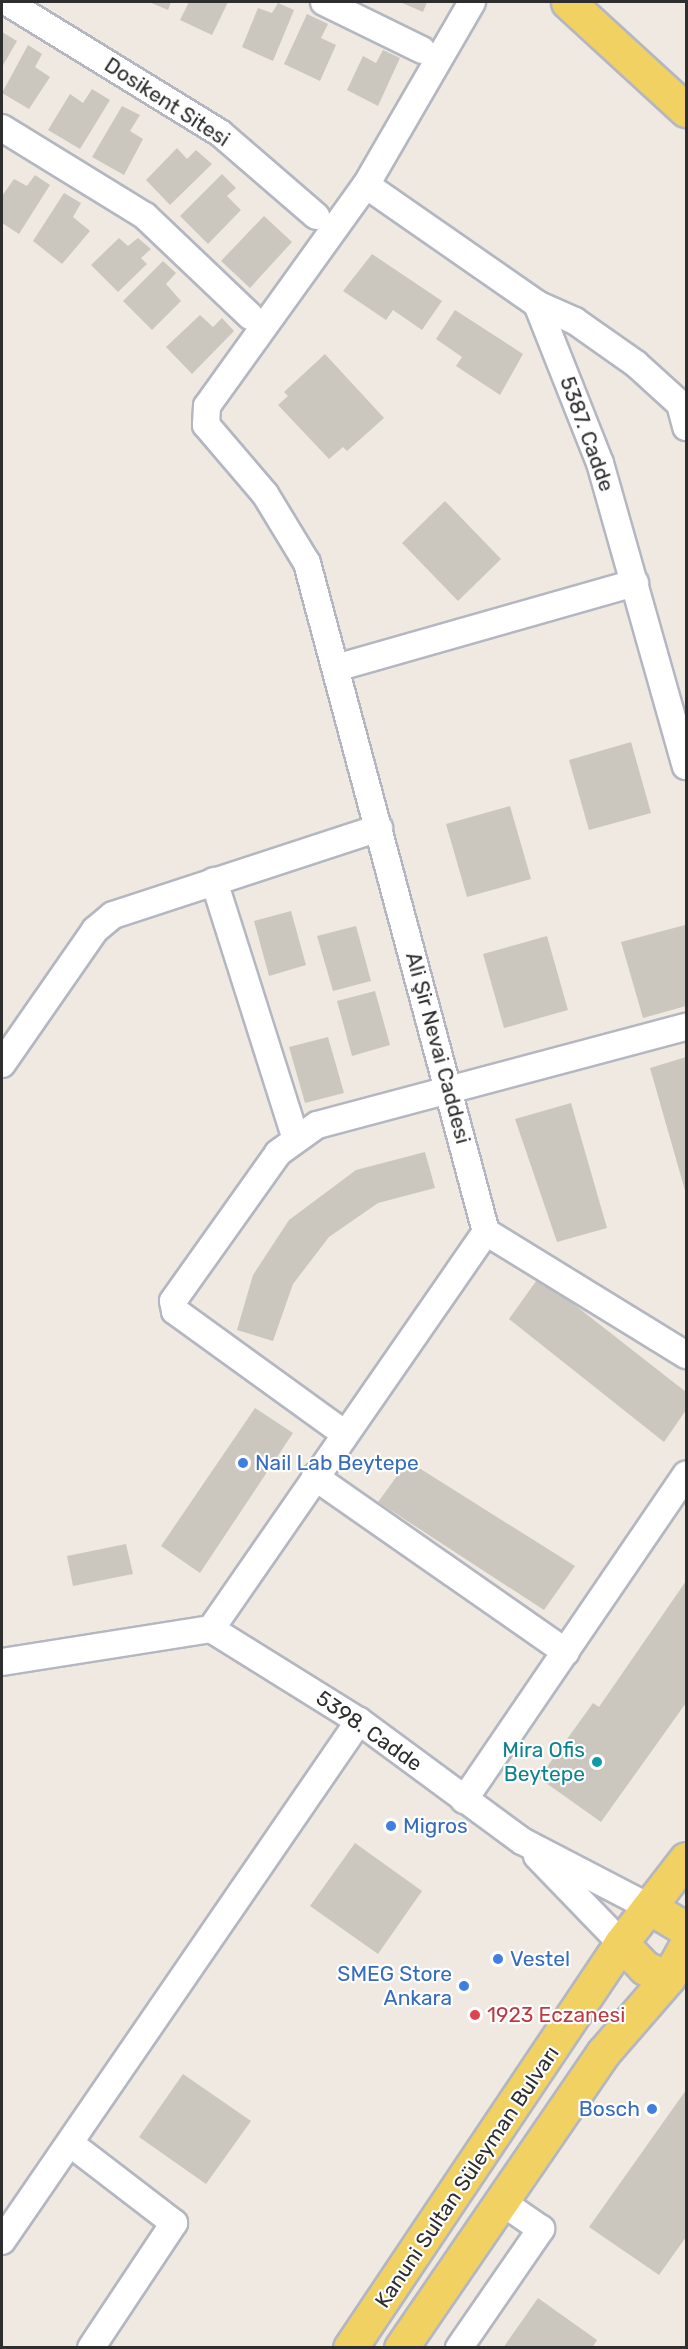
<!DOCTYPE html>
<meta charset="utf-8">
<style>
body{margin:0}
#map{position:relative;width:688px;height:2349px;overflow:hidden;background:#efe9e1;font-family:Rubik,sans-serif}
div>[style]{position:absolute}
[style*='--x']{left:calc(var(--x)*1px);top:calc(var(--y)*1px);width:calc(var(--w)*1px);rotate:calc(var(--a)*1deg)}
.building>*{inset:0;background:#cbc7bf}
.roads{filter:drop-shadow(2px 0 #b4b7c1) drop-shadow(-2px 0 #b4b7c1) drop-shadow(0 2px #b4b7c1) drop-shadow(0 -2px #b4b7c1)}
.minor>*{height:26px;margin:-13px;padding:0 13px;transform-origin:13px;border-radius:13px;background:#fff}
.major>*{height:33px;margin:-16.5px;padding:0 16.5px;transform-origin:16.5px;border-radius:16.5px;background:#f2d163}
.dots>*{width:16px;height:16px;translate:-50% -50%;box-sizing:border-box;border:3px solid #fff;border-radius:50%}
span{translate:-50% -50%;white-space:nowrap;text-align:center;line-height:1.15;-webkit-text-stroke:4.5px #fff;paint-order:stroke}
.street-label{font-size:21px;color:#2e2e2e}
.shop-label{font-size:21px;color:#366cbe}
.left{translate:0 -50%;text-align:left}
.right{translate:-100% -50%;text-align:right}
.culture-label{font-size:21px;color:#0d838f}
.health-label{font-size:21px;color:#be3a42}
.frame{position:absolute;inset:0;border:3px solid #2e2e2e;pointer-events:none}
</style>
<div id="map">
<div class="building">
<i style="clip-path:polygon(149px 2px,171px 2px,168px 10px)"></i>
<i style="clip-path:polygon(189px 2px,228px 2px,212px 35px,180px 20px)"></i>
<i style="clip-path:polygon(400px 2px,427px 2px,423px 12px)"></i>
<i style="clip-path:polygon(278px 3px,294px 10px,273px 61px,242px 47px,258px 8px,272px 13px)"></i>
<i style="clip-path:polygon(307px 14px,328px 24px,321px 38px,336px 45px,320px 81px,284px 64px)"></i>
<i style="clip-path:polygon(2px 32px,17px 41px,2px 67px)"></i>
<i style="clip-path:polygon(28px 45px,42px 54px,35px 67px,50px 77px,29px 109px,2px 93px)"></i>
<i style="clip-path:polygon(383px 50px,400px 58px,378px 106px,347px 90px,363px 56px,376px 63px)"></i>
<i style="clip-path:polygon(92px 89px,110px 100px,80px 149px,48px 130px,70px 94px,83px 103px)"></i>
<i style="clip-path:polygon(122px 106px,140px 115px,130px 131px,143px 139px,124px 175px,92px 157px)"></i>
<i style="clip-path:polygon(177px 148px,187px 159px,196px 150px,212px 164px,170px 205px,146px 180px)"></i>
<i style="clip-path:polygon(222px 174px,236px 188px,227px 196px,241px 210px,208px 244px,180px 216px)"></i>
<i style="clip-path:polygon(35px 175px,50px 185px,19px 234px,2px 223px,2px 196px,14px 179px,27px 186px)"></i>
<i style="clip-path:polygon(64px 193px,81px 203px,73px 217px,90px 231px,62px 264px,33px 241px)"></i>
<i style="clip-path:polygon(264px 216px,292px 242px,250px 288px,221px 261px)"></i>
<i style="clip-path:polygon(119px 238px,128px 246px,138px 238px,151px 249px,141px 258px,147px 264px,118px 292px,91px 265px)"></i>
<i style="clip-path:polygon(372px 254px,442px 301px,422px 330px,393px 310px,386px 320px,343px 291px)"></i>
<i style="clip-path:polygon(163px 261px,176px 273px,166px 284px,181px 301px,152px 330px,123px 301px)"></i>
<i style="clip-path:polygon(455px 310px,523px 354px,500px 395px,456px 366px,462px 357px,436px 339px)"></i>
<i style="clip-path:polygon(200px 315px,213px 327px,222px 318px,234px 331px,192px 374px,166px 347px)"></i>
<i style="clip-path:polygon(325px 354px,384px 418px,347px 451px,343px 447px,329px 459px,278px 405px,288px 396px,284px 392px)"></i>
<i style="clip-path:polygon(445px 501px,501px 559px,458px 601px,402px 543px)"></i>
<i style="clip-path:polygon(631px 742px,651px 813px,589px 830px,569px 760px)"></i>
<i style="clip-path:polygon(510px 806px,531px 879px,467px 897px,446px 824px)"></i>
<i style="clip-path:polygon(291px 911px,306px 965px,269px 976px,254px 921px)"></i>
<i style="clip-path:polygon(685px 925px,686px 1006px,643px 1018px,621px 942px)"></i>
<i style="clip-path:polygon(356px 926px,371px 981px,333px 991px,317px 936px)"></i>
<i style="clip-path:polygon(547px 936px,568px 1010px,504px 1028px,483px 954px)"></i>
<i style="clip-path:polygon(375px 991px,390px 1045px,352px 1056px,337px 1001px)"></i>
<i style="clip-path:polygon(328px 1037px,344px 1093px,305px 1103px,289px 1047px)"></i>
<i style="clip-path:polygon(686px 1057px,686px 1194px,650px 1068px)"></i>
<i style="clip-path:polygon(571px 1103px,607px 1228px,557px 1242px,515px 1119px)"></i>
<i style="clip-path:polygon(425px 1152px,435px 1188px,378px 1203px,329px 1237px,293px 1284px,273px 1341px,237px 1330px,253px 1275px,289px 1220px,356px 1170px)"></i>
<i style="clip-path:polygon(539px 1277px,686px 1392px,686px 1410px,664px 1442px,509px 1319px)"></i>
<i style="clip-path:polygon(255px 1408px,293px 1433px,200px 1573px,161px 1546px)"></i>
<i style="clip-path:polygon(408px 1461px,575px 1566px,544px 1610px,378px 1502px)"></i>
<i style="clip-path:polygon(126px 1544px,133px 1574px,73px 1586px,67px 1556px)"></i>
<i style="clip-path:polygon(686px 1581px,686px 1703px,601px 1822px,539px 1778px,593px 1703px,599px 1707px)"></i>
<i style="clip-path:polygon(355px 1843px,422px 1891px,378px 1954px,310px 1906px)"></i>
<i style="clip-path:polygon(183px 2074px,251px 2121px,206px 2184px,139px 2137px)"></i>
<i style="clip-path:polygon(686px 2090px,686px 2237px,659px 2275px,589px 2227px)"></i>
<i style="clip-path:polygon(538px 2298px,597px 2340px,592px 2348px,503px 2348px)"></i>
</div>
<div class="roads">
<div class="minor">
<i style="--x:7;--y:2;--w:250;--a:31.6"></i>
<i style="--x:220;--y:133;--w:127;--a:40.8"></i>
<i style="--x:324;--y:2;--w:109;--a:26.1"></i>
<i style="--x:2;--y:128;--w:168;--a:31.6"></i>
<i style="--x:145;--y:216;--w:145;--a:43.6"></i>
<i style="--x:366;--y:185;--w:208;--a:34.8"></i>
<i style="--x:537;--y:304;--w:42;--a:24.1"></i>
<i style="--x:575;--y:321;--w:75;--a:35.2"></i>
<i style="--x:636;--y:364;--w:59;--a:42.3"></i>
<i style="--x:537;--y:304;--w:171;--a:68.4"></i>
<i style="--x:600;--y:463;--w:315;--a:74.2"></i>
<i style="--x:680;--y:404;--w:24;--a:75"></i>
<i style="--x:336;--y:668;--w:311;--a:-15.9"></i>
<i style="--x:214;--y:881;--w:268;--a:72.4"></i>
<i style="--x:2;--y:1064;--w:163;--a:-55.2"></i>
<i style="--x:95;--y:930;--w:23;--a:-40"></i>
<i style="--x:113;--y:915;--w:280;--a:-18.1"></i>
<i style="--x:486;--y:1232;--w:235;--a:31.6"></i>
<i style="--x:345;--y:1434;--w:210;--a:-144.1"></i>
<i style="--x:175;--y:1311;--w:10;--a:-101"></i>
<i style="--x:173;--y:1301;--w:181;--a:-54.6"></i>
<i style="--x:278;--y:1153;--w:48;--a:-35.7"></i>
<i style="--x:317;--y:1125;--w:382;--a:-14.9"></i>
<i style="--x:315;--y:1477;--w:306;--a:34.9"></i>
<i style="--x:211;--y:1629;--w:483;--a:-55.3"></i>
<i style="--x:486;--y:1232;--w:693;--a:-104.98"></i>
<i style="--x:307;--y:563;--w:81;--a:-121.3"></i>
<i style="--x:265;--y:494;--w:91;--a:-130.5"></i>
<i style="--x:206;--y:425;--w:19;--a:-87"></i>
<i style="--x:207;--y:406;--w:272;--a:-54.3"></i>
<i style="--x:366;--y:185;--w:211;--a:-59.9"></i>
<i style="--x:211;--y:1629;--w:174;--a:31.9"></i>
<i style="--x:359;--y:1721;--w:202;--a:36.4"></i>
<i style="--x:522;--y:1841;--w:143;--a:27.5"></i>
<i style="--x:2;--y:1662;--w:212;--a:-9"></i>
<i style="--x:464;--y:1800;--w:394;--a:-55.7"></i>
<i style="--x:537;--y:1856;--w:121;--a:46"></i>
<i style="--x:71;--y:2144;--w:130;--a:37.5"></i>
<i style="--x:174;--y:2223;--w:150;--a:123.6"></i>
<i style="--x:2;--y:2241;--w:631;--a:-55.53"></i>
<i style="--x:459;--y:2348;--w:145;--a:-55.4"></i>
<i style="--x:541;--y:2229;--w:47;--a:-145.3"></i>
</div>
<div class="major">
<i style="--x:568;--y:2;--w:160;--a:42.5"></i>
<i style="--x:649;--y:1907;--w:43;--a:30.7"></i>
<i style="--x:621;--y:1943;--w:35;--a:46"></i>
<i style="--x:645;--y:1968;--w:25;--a:23"></i>
<i style="--x:350;--y:2348;--w:487;--a:-56.2"></i>
<i style="--x:621;--y:1943;--w:106;--a:-52.3"></i>
<i style="--x:401;--y:2348;--w:358;--a:-55.6"></i>
<i style="--x:603;--y:2053;--w:99;--a:-49.1"></i>
<i style="--x:668;--y:1978;--w:37;--a:-61"></i>
</div>
</div>
<div class="dots">
<i style="left:243px;top:1463px;background:#3f7fe0"></i>
<i style="left:597px;top:1762px;background:#0f9aa8"></i>
<i style="left:391px;top:1826px;background:#3f7fe0"></i>
<i style="left:498px;top:1959px;background:#3f7fe0"></i>
<i style="left:464px;top:1986px;background:#3f7fe0"></i>
<i style="left:475px;top:2015px;background:#e0444e"></i>
<i style="left:652px;top:2109px;background:#3f7fe0"></i>
</div>
<div class="street-label">
<span style="left:167px;top:102px;rotate:33deg">Dosikent Sitesi</span>
<span style="left:587px;top:434px;rotate:70deg">5387. Cadde</span>
<span style="left:438px;top:1048px;rotate:75deg">Ali Şir Nevai Caddesi</span>
<span style="left:369px;top:1731px;rotate:35deg">5398. Cadde</span>
<span style="left:467px;top:2177px;rotate:-56deg">Kanuni Sultan Süleyman Bulvarı</span>
</div>
<div class="shop-label">
<span class="left" style="left:255px;top:1463px">Nail Lab Beytepe</span>
<span class="left" style="left:403px;top:1826px">Migros</span>
<span class="left" style="left:510px;top:1959px">Vestel</span>
<span class="right" style="left:452px;top:1986px">SMEG Store<br>Ankara</span>
<span class="right" style="left:640px;top:2109px">Bosch</span>
</div>
<div class="culture-label">
<span class="right" style="left:585px;top:1762px">Mira Ofis<br>Beytepe</span>
</div>
<div class="health-label">
<span class="left" style="left:487px;top:2015px">1923 Eczanesi</span>
</div>
<div class="frame"></div>
</div>
